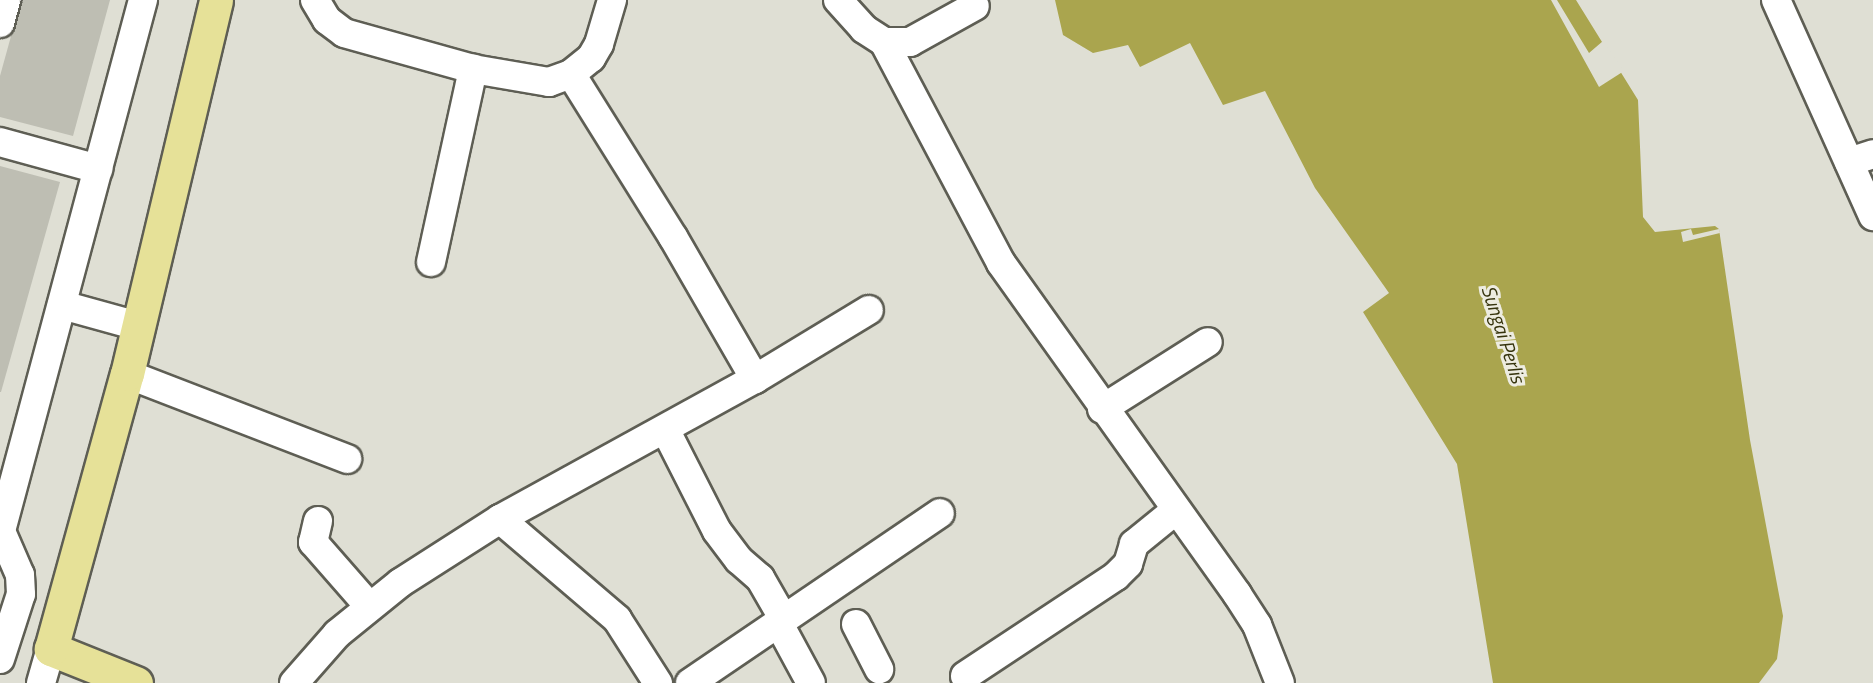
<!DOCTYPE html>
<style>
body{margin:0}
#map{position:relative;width:1873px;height:683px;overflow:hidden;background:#dfdfd4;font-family:"Titillium Web",sans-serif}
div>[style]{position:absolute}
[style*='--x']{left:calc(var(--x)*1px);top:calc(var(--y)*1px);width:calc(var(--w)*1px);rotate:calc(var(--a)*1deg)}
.water>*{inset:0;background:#aaa54e}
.pier>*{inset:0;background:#dfdfd4}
.building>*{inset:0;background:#bebeb3}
.roads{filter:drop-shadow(2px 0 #5e5e54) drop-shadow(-2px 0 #5e5e54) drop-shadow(0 2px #5e5e54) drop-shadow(0 -2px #5e5e54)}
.minor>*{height:28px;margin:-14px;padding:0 14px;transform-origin:14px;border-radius:14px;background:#fff}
.major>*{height:33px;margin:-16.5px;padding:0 16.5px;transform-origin:16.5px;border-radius:16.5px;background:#e6e198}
span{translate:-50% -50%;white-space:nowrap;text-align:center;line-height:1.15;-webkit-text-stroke:6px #edece1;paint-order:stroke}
.water-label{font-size:20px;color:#36340d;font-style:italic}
</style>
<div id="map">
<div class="water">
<i style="clip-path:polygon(1055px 0,1576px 0,1638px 100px,1643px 217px,1655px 232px,1715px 226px,1719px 229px,1750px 440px,1783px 616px,1777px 659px,1759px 683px,1493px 683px,1457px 464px,1363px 312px,1389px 293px,1315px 188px,1265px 91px,1223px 105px,1190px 43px,1140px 67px,1128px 45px,1093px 53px,1063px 35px)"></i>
</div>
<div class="pier">
<i style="clip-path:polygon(1551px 0,1557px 0,1589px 53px,1603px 41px,1624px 71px,1599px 87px)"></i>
<i style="clip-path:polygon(1691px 229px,1693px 235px,1719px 229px,1720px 233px,1683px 242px,1681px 232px)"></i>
</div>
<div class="building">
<i style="clip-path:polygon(21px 0,110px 0,73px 136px,0 117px,0 76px)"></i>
<i style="clip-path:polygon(0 166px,60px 182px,1px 392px,0 392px)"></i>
</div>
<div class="roads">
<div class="minor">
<i style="--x:315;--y:0;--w:23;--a:59"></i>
<i style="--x:327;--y:20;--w:21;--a:37"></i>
<i style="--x:344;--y:33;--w:134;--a:15.6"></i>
<i style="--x:473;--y:69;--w:77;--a:9.7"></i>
<i style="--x:549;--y:82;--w:23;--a:-20"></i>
<i style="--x:571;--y:74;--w:26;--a:-39"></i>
<i style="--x:591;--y:58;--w:16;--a:-60"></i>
<i style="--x:599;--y:44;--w:46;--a:-73.5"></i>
<i style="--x:838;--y:0;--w:39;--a:48"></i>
<i style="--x:864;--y:29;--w:24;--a:33"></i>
<i style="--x:884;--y:42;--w:26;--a:0"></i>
<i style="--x:910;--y:42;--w:74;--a:-29"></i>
<i style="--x:1776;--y:0;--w:237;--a:65.8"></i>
<i style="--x:0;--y:23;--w:24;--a:-75"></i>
<i style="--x:884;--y:42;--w:250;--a:62.1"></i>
<i style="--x:1001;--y:263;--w:407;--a:54.5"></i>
<i style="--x:1237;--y:594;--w:37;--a:57"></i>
<i style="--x:1257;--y:625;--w:62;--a:68.4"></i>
<i style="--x:571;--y:74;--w:192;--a:58"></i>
<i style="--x:673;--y:237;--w:164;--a:60"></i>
<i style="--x:0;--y:142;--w:102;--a:15.4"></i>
<i style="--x:1849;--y:162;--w:25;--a:-18"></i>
<i style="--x:431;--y:262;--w:198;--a:-77.7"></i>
<i style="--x:62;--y:305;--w:79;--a:15.4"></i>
<i style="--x:127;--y:374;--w:236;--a:21.1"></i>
<i style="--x:1102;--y:409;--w:125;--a:-32.3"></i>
<i style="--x:665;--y:429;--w:114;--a:63"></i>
<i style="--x:717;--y:531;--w:36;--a:53"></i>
<i style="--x:739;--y:560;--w:28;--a:41"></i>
<i style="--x:760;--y:578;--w:46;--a:60.1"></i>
<i style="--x:500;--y:519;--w:154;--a:40.5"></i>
<i style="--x:617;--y:619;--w:76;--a:57.4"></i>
<i style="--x:318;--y:521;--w:22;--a:103"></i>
<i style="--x:313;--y:542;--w:85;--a:48.8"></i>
<i style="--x:778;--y:622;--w:69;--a:61.6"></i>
<i style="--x:856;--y:624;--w:51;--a:62.9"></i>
<i style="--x:0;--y:659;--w:68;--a:-72.1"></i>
<i style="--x:21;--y:594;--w:19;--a:-93"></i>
<i style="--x:20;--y:575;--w:48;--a:-113.4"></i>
<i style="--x:1;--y:531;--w:550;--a:-75.03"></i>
<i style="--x:965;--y:676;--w:181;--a:-33.5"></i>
<i style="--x:1116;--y:576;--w:17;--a:-45"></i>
<i style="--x:1128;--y:564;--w:21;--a:-73"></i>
<i style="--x:1134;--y:544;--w:54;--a:-39"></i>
<i style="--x:41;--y:683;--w:35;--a:-74"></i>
<i style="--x:294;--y:683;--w:65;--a:-48.7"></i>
<i style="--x:337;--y:634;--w:81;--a:-39"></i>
<i style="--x:400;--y:583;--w:119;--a:-32.6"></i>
<i style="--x:500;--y:519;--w:291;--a:-28.8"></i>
<i style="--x:755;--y:379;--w:133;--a:-31.2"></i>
<i style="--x:690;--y:683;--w:302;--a:-34.2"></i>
</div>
<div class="major">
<i style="--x:136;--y:683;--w:92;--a:-158.2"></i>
<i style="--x:51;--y:649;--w:285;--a:-74.6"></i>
<i style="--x:127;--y:374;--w:384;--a:-76.6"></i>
</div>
</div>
<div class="water-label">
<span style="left:1504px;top:334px;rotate:72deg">Sungai Perlis</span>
</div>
</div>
